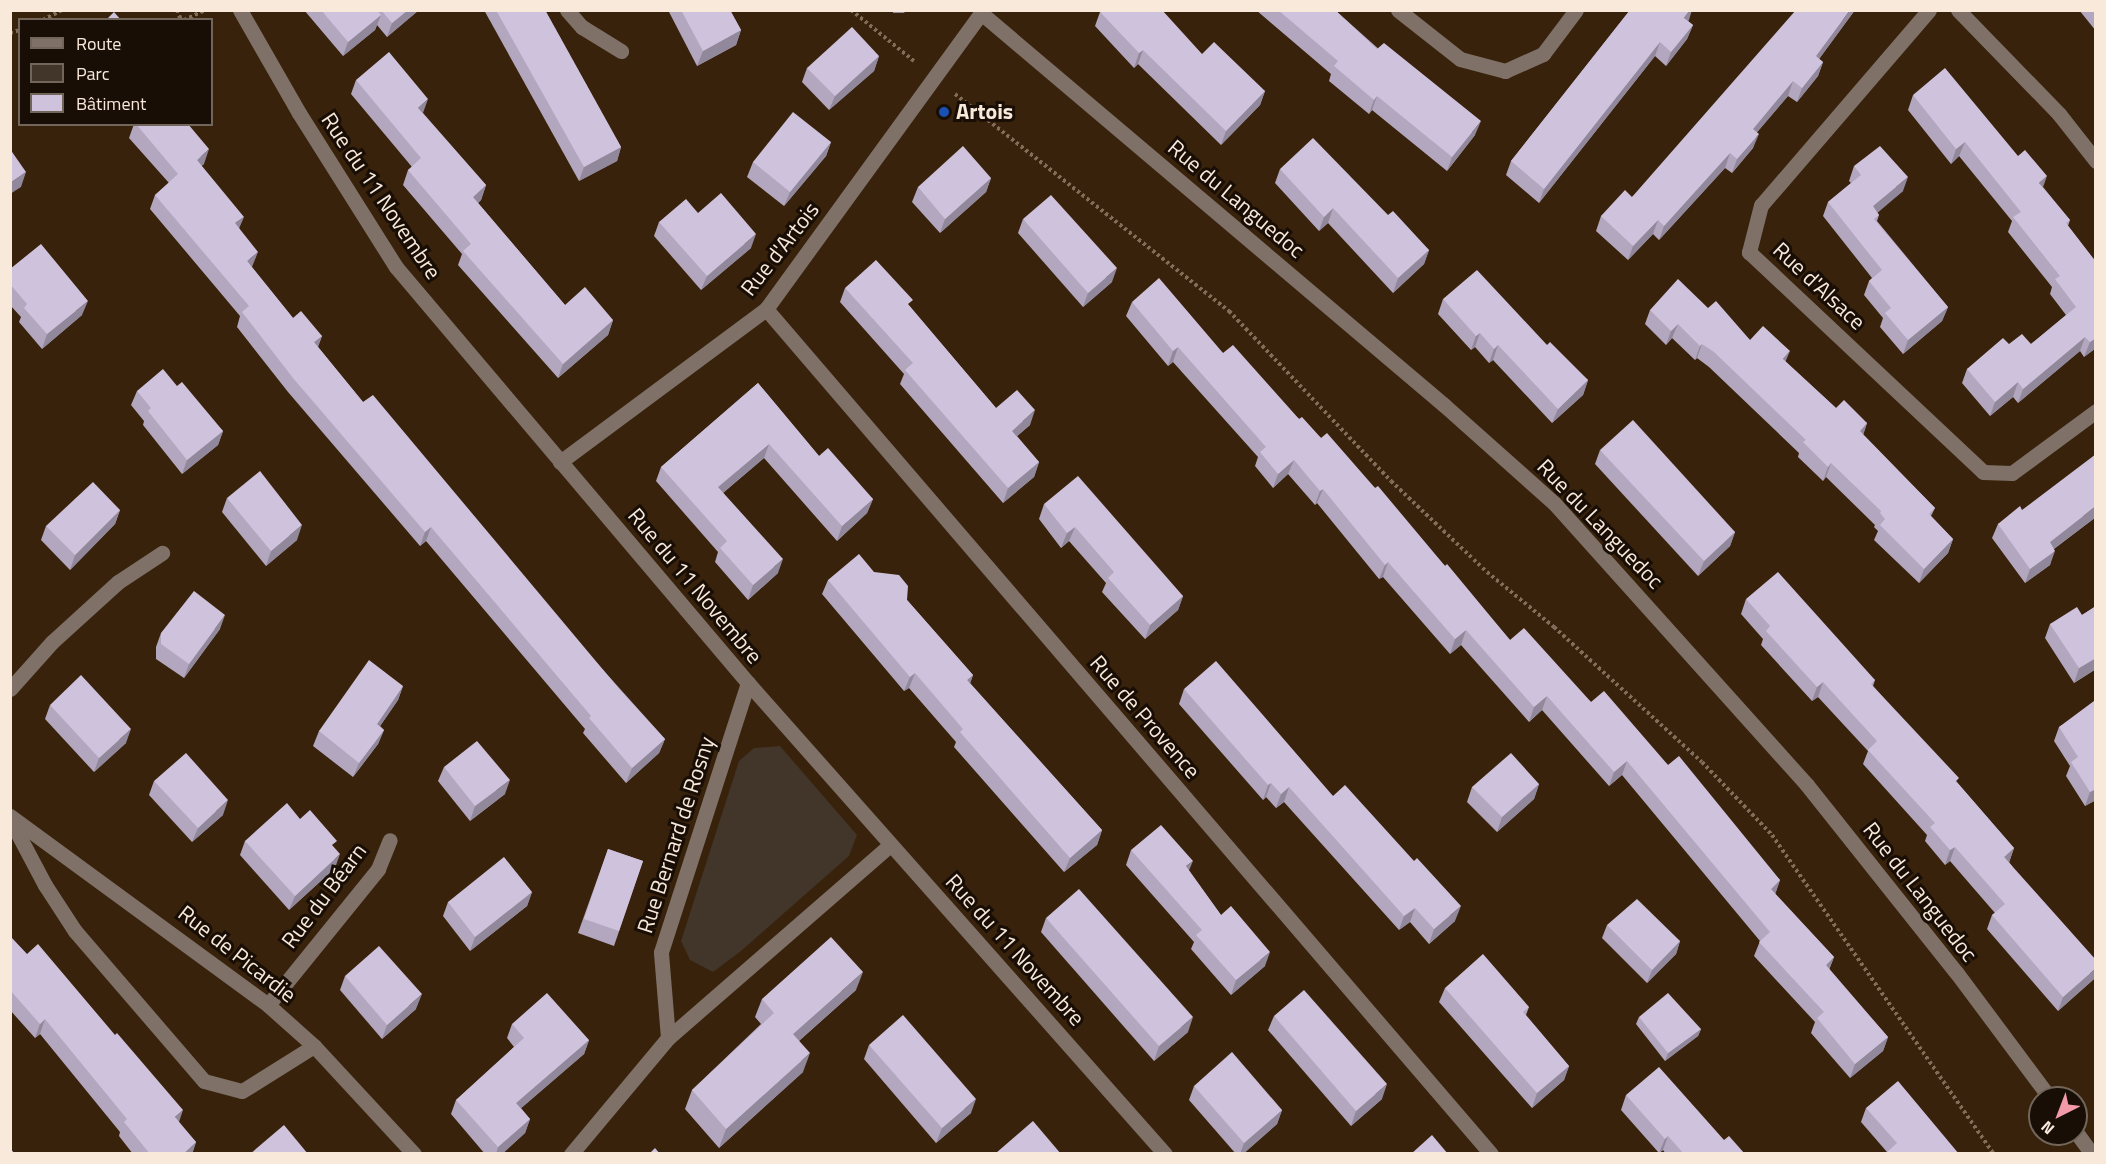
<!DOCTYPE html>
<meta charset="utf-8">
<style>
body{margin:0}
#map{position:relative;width:2106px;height:1164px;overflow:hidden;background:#38220b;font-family:"Titillium Web",sans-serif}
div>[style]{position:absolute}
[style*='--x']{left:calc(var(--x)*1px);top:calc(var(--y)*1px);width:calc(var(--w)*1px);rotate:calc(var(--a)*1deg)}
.green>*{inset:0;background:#423529}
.path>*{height:4px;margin-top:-2px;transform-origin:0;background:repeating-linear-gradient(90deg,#816d5a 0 3px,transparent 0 6px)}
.minor>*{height:15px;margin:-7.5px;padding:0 7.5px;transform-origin:7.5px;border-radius:7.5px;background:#7f7168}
.wall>*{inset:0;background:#b2a7be}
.shaded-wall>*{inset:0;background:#91889b}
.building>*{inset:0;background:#cfc2dd}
.dots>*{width:16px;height:16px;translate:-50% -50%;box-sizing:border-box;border:3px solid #180e05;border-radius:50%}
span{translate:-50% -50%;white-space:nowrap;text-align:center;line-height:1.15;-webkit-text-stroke:6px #180e05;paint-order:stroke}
.poi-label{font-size:22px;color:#f8e9db;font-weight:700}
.left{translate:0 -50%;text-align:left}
.street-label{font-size:22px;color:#f8e9db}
.frame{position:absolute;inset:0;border:12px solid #f8e9db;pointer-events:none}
.legend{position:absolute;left:18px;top:18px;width:195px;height:108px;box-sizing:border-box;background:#180e05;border:2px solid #72665b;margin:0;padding:8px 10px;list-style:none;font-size:18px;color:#f8e9db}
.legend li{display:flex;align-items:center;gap:12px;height:30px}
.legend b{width:30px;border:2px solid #72665b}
.north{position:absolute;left:2028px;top:1086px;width:60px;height:60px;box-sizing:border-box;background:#180e05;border:2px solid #72665b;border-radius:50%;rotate:222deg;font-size:16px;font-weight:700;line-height:24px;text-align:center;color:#f8e9db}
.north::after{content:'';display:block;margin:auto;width:21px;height:27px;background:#f39aa8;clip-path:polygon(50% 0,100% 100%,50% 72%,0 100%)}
</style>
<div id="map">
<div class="green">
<i style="clip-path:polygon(780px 746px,857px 835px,849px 856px,741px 951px,713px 972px,690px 960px,681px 941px,739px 761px,754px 748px)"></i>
</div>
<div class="path">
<i style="--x:177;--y:10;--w:11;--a:68"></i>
<i style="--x:851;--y:10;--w:81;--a:39"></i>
<i style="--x:43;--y:20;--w:21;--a:-28"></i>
<i style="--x:184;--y:20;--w:23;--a:-25"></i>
<i style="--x:10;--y:33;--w:10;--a:-17"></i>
<i style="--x:955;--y:94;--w:350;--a:38.4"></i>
<i style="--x:1229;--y:311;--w:235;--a:46.4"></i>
<i style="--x:1391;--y:481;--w:132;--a:43.5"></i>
<i style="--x:1487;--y:572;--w:87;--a:39.4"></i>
<i style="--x:1554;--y:627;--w:200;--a:42.4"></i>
<i style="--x:1702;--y:762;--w:101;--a:46.2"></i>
<i style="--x:1772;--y:835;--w:389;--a:55.2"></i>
</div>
<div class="minor">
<i style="--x:240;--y:10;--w:119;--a:60.2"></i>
<i style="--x:299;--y:113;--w:182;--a:57.8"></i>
<i style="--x:396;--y:267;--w:545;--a:49.76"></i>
<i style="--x:748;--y:683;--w:629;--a:48.48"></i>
<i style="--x:567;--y:10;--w:23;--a:49"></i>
<i style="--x:582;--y:27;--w:46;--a:31.6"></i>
<i style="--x:1398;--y:10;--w:79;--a:38.3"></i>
<i style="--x:1460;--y:59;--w:47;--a:14.9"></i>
<i style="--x:1505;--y:71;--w:42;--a:-24.1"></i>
<i style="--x:1543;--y:54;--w:55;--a:-53.1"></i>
<i style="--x:1929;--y:10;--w:257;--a:130.7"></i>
<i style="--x:1761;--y:205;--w:49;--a:104.3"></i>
<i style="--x:1749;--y:252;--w:321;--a:43.2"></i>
<i style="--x:1983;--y:472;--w:29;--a:2"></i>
<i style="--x:2012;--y:473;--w:104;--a:-36.4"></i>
<i style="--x:1958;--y:10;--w:145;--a:45.8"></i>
<i style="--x:2059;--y:114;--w:60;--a:51.8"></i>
<i style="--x:981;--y:13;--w:607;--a:40.25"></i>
<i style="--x:1444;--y:405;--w:147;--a:41.7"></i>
<i style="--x:1554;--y:503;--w:379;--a:48.1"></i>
<i style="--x:1807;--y:785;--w:239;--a:51.5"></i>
<i style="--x:1956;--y:972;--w:157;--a:53.3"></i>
<i style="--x:766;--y:309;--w:1113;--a:49.37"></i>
<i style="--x:560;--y:462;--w:257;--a:-36.6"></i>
<i style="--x:766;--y:309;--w:369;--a:-54"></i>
<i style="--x:10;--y:689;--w:63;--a:-48.2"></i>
<i style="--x:52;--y:642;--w:89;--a:-42.3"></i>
<i style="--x:118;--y:582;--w:53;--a:-33.4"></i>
<i style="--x:10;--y:816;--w:320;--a:36.2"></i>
<i style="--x:268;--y:1005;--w:62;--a:41.7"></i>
<i style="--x:314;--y:1046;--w:147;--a:47.2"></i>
<i style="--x:10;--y:819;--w:75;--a:62.1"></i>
<i style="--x:45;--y:885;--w:55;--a:56.9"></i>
<i style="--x:75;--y:931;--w:198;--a:49.3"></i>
<i style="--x:204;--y:1081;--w:39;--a:15"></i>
<i style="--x:242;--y:1091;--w:85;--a:-32"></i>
<i style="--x:268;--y:1005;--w:175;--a:-51"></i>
<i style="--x:378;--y:869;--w:31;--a:-68"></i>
<i style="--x:668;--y:1038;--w:86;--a:-94.7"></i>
<i style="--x:661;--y:952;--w:283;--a:-72.1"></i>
<i style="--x:2076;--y:1132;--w:27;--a:54"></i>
<i style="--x:571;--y:1154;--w:151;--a:-50.1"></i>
<i style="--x:668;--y:1038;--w:294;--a:-41"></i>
</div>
<div class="wall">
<i style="clip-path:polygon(304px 10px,419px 10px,387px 37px,377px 25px,375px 30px,343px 56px)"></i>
<i style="clip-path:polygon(484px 10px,545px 10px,621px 147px,617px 161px,579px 181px)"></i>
<i style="clip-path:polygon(668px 10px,730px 10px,741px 30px,736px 45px,697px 66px)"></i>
<i style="clip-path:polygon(1256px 10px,1335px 10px,1475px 135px,1447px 171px,1372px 110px,1369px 114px,1329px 81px,1331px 74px)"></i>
<i style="clip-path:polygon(1630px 10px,1688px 21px,1693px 25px,1687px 39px,1666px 66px,1655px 56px,1539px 203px,1506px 175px,1511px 161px)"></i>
<i style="clip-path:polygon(1855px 10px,1819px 59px,1823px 62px,1818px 76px,1797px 102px,1788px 96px,1757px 132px,1753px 148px,1732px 173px,1725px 168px,1659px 240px,1653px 234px,1628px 260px,1596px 231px,1601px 216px,1632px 197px)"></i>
<i style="clip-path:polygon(2079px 10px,2096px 10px,2096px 31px)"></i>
<i style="clip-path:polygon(1100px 12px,1202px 54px,1265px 91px,1260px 105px,1221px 145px,1138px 64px,1134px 68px,1095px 26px)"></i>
<i style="clip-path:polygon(879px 56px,874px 71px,829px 110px,802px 82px,807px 68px)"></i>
<i style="clip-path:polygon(356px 80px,423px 113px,486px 185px,481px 200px,478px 203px,565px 305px,613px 320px,608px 335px,558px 378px,458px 265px,462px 254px,403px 185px,408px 170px,412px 167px,351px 94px)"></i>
<i style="clip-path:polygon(1913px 95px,2043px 187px,2070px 220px,2068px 226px,2096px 262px,2096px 348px,2084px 357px,2080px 351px,2018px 403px,2013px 397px,1990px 416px,1962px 383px,1967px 369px,2009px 344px,2031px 344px,2066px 315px,2050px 294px,2052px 287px,2008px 232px,2012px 221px,1959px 156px,1951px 164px,1908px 110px)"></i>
<i style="clip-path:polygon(134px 124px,188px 124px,204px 164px,201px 166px,239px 228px,252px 267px,293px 318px,322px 336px,318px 347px,363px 402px,665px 739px,659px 753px,626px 783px,583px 733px,585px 729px,426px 541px,420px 546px,288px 392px,237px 327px,240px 316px,150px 209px,155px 195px,169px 183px,129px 138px)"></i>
<i style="clip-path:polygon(831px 142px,826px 156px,784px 206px,747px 177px,753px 162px)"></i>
<i style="clip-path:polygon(1854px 166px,1903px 191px,1877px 212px,1879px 215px,1877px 221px,1948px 307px,1942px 321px,1903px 354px,1880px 327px,1883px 318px,1864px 295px,1869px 281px,1872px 278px,1823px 216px,1828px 202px,1851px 183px,1849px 181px)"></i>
<i style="clip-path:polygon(1280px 169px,1388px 215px,1429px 250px,1424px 264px,1393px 293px,1328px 223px,1319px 231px,1275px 183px)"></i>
<i style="clip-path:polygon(991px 178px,986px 192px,940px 233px,912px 202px,918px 187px)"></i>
<i style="clip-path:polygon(698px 213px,751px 248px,701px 290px,654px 236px,659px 222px)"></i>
<i style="clip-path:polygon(1023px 219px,1112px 282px,1083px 307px,1018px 233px)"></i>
<i style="clip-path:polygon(10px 269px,82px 315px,42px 349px,19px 322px,21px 317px,10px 305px)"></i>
<i style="clip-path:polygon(845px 288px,910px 307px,996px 408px,1030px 425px,1017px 436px,1039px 462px,1034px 477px,1003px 503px,900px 384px,904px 374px,840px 302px)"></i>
<i style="clip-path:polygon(1443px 299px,1547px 345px,1588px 380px,1583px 395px,1552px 423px,1493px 360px,1489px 363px,1475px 347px,1471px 350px,1438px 314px)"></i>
<i style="clip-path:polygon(1132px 302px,1223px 353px,1321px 438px,1375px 488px,1445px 566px,1510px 640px,1591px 702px,1668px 765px,1780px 880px,1775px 894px,1834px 957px,1829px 970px,1888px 1037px,1883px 1051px,1850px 1078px,1811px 1033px,1815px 1022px,1754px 956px,1760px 941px,1622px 775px,1609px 786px,1542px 710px,1529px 722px,1461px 645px,1450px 654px,1383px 577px,1379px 579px,1317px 503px,1315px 505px,1288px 474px,1273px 488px,1255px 466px,1258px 457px,1173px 362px,1168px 366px,1126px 316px)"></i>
<i style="clip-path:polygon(1708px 308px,1750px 340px,1786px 362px,1836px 408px,1867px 423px,1863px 435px,1935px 508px,1931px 516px,1953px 539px,1948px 553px,1919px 583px,1874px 540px,1878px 531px,1874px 527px,1875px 525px,1826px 477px,1823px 481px,1798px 457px,1799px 453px,1709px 367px,1697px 358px,1695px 360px,1672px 338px,1666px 345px,1645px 324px,1650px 310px)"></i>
<i style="clip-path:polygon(758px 383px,819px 456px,873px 499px,867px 513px,837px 541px,764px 458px,723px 493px,778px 573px,748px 600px,715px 562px,718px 552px,656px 481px,661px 467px)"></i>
<i style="clip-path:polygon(177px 386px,223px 431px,218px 445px,182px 474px,143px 425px,144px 421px,131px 405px,137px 391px)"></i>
<i style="clip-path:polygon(1600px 450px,1735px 532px,1730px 546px,1698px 576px,1595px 464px)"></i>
<i style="clip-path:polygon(227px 498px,297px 540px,266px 566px,222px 512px)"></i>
<i style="clip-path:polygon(1044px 504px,1183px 596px,1178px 610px,1145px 639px,1102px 592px,1106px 583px,1069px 541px,1061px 548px,1039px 519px)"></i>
<i style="clip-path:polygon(120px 510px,115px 524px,70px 570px,41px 540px,46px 526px)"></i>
<i style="clip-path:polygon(2022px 510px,2096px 517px,2054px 549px,2050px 565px,2025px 583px,1992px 538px,1998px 524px)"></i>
<i style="clip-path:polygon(874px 572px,907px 600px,973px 675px,970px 683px,1102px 830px,1097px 845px,1064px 872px,954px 747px,956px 742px,909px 688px,904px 691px,822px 594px,828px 580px)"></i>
<i style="clip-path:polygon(1746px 599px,1875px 680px,1873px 686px,2014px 848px,2009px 862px,2094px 979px,2058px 1011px,1987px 929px,1992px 915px,1995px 913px,1950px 861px,1945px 865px,1925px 841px,1927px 835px,1863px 764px,1868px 751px,1818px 697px,1812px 701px,1761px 645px,1763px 639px,1741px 614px)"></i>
<i style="clip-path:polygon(2096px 606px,2096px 669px,2074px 683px,2045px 638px,2050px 624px,2082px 615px)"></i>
<i style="clip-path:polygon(220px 629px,184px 678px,156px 659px,156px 647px,161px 633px)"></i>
<i style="clip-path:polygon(403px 686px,398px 700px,380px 726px,384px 730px,378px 744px,353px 777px,313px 746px,319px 731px)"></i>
<i style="clip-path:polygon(1184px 689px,1333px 796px,1455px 921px,1429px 944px,1410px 922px,1399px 930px,1284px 802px,1276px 808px,1266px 797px,1263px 800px,1179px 704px)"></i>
<i style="clip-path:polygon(2096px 704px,2096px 800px,2085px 806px,2066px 776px,2070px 766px,2054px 741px,2059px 727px)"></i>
<i style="clip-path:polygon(50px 705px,126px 743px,94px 772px,45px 719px)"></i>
<i style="clip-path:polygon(444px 767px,505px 794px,470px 821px,438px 781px)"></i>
<i style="clip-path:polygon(154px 781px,223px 815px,192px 842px,149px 795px)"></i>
<i style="clip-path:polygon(1539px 784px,1534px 799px,1497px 832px,1467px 802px,1472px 787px)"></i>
<i style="clip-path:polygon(300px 819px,334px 848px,335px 868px,289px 910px,240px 855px,245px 841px)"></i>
<i style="clip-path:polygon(608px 849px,643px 861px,614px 946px,578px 933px)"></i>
<i style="clip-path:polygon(1131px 850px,1189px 871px,1221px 915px,1265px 966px,1231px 995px,1191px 949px,1194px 942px,1126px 865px)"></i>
<i style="clip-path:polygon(532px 892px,527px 906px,470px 951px,443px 916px,448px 902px)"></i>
<i style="clip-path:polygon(1046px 918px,1188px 1032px,1154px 1061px,1041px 932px)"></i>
<i style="clip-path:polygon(1607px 925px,1680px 941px,1676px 954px,1647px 983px,1602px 938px)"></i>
<i style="clip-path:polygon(10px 936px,196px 1142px,192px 1154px,133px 1154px,119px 1136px,120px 1132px,40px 1034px,35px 1038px,10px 1010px)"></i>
<i style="clip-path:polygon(345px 976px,416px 1009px,382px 1039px,340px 990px)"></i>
<i style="clip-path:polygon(1445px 988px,1529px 1007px,1526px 1015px,1569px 1066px,1564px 1080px,1532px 1108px,1439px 1002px)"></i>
<i style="clip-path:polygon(856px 990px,799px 1041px,803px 1072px,719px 1148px,685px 1109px,692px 1090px,761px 1024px,755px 1017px,762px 999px)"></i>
<i style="clip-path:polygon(1274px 1016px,1382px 1099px,1351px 1126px,1268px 1030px)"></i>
<i style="clip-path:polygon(1639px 1017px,1701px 1029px,1698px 1036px,1665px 1061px,1636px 1024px)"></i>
<i style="clip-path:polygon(512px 1024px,589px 1040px,584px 1054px,521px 1108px,530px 1119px,525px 1133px,502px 1154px,485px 1154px,451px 1114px,456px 1100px,514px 1047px,507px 1038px)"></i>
<i style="clip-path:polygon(869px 1045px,971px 1113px,936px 1143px,864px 1059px)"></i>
<i style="clip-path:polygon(1194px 1086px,1282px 1110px,1277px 1124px,1243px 1154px,1236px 1154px,1189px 1100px)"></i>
<i style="clip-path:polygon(1626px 1095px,1745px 1154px,1666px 1154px,1663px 1150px,1659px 1153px,1621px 1110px)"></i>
<i style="clip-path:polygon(1866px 1108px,1959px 1154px,1887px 1152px,1861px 1122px)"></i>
</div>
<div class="shaded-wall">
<i style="clip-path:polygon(408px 10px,419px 10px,387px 37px,392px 23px)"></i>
<i style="clip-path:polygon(893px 10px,906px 10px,904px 13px,893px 13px)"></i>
<i style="clip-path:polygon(1690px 10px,1692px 10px,1689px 20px,1679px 32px,1684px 18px)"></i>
<i style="clip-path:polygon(1850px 10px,1855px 10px,1811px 70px,1816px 56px)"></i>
<i style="clip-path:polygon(381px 15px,375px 30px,343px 56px,348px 42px)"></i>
<i style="clip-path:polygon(1693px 25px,1687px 39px,1666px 66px,1671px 52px)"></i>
<i style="clip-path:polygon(741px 30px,736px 45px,697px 66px,703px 51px)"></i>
<i style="clip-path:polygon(1660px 42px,1655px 56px,1539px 203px,1544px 189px)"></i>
<i style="clip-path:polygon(1143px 50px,1138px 64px,1134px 68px,1139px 53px)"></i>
<i style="clip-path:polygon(879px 56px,874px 71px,829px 110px,835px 96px)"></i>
<i style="clip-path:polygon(1823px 62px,1818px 76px,1797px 102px,1802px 88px)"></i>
<i style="clip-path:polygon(1793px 81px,1788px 96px,1748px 143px,1753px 129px)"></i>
<i style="clip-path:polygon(1265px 91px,1260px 105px,1221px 145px,1226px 131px)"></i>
<i style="clip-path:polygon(1377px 96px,1372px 110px,1369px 114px,1374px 100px)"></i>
<i style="clip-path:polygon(428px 99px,423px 113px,412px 122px,418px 108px)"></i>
<i style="clip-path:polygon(1481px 121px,1475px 135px,1447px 171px,1452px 157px)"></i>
<i style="clip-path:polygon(1759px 134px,1753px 148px,1732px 173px,1737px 159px)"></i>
<i style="clip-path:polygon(831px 142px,826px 156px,784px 206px,790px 192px)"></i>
<i style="clip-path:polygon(1965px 142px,1959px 156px,1951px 164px,1956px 149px)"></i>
<i style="clip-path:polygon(621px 147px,617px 161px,579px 181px,584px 167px)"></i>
<i style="clip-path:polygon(209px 149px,204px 164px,191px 174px,197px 160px)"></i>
<i style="clip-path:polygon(1730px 153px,1725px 168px,1659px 240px,1664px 226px)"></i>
<i style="clip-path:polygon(26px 172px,21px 187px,10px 194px,10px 183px)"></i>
<i style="clip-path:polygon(2047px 176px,2042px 190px,2039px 183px)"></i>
<i style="clip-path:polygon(1908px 177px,1903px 191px,1868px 221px,1873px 206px)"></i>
<i style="clip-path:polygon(991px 178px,986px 192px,940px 233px,945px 219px)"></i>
<i style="clip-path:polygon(486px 185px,481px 200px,468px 212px,473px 197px)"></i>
<i style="clip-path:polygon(1333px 208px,1328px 223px,1319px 231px,1324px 217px)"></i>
<i style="clip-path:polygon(244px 217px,238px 231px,235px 223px)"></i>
<i style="clip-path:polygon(1658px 220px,1653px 234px,1628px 260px,1633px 246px)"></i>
<i style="clip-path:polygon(756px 234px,751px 248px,701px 290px,707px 276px)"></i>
<i style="clip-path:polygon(1429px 250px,1424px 264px,1393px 293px,1398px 278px)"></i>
<i style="clip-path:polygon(258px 252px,252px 267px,247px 261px)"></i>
<i style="clip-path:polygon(1117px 268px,1112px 282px,1083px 307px,1088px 293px)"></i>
<i style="clip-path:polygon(88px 301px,82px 315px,42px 349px,47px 334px)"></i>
<i style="clip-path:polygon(1948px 307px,1942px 321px,1903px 354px,1908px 340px)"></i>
<i style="clip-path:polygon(613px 320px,608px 335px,558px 378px,563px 364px)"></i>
<i style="clip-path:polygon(1678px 324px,1672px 338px,1666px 345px,1671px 331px)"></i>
<i style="clip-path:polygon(1480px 333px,1475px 347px,1471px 350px,1476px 336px)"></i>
<i style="clip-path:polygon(322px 336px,316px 351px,314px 342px)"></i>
<i style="clip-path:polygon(2085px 337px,2080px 351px,2018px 403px,2023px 389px)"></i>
<i style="clip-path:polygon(2096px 338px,2096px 348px,2084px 357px,2090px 342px)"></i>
<i style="clip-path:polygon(1702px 344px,1697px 358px,1695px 360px,1700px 346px)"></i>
<i style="clip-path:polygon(1498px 345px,1493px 360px,1489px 363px,1494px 349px)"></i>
<i style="clip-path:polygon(1178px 347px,1173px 362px,1168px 366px,1173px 351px)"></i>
<i style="clip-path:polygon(1790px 351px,1784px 365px,1783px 359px)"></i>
<i style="clip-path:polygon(1588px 380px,1583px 395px,1552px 423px,1558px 409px)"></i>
<i style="clip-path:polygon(2018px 382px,2013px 397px,1990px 416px,1995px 402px)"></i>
<i style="clip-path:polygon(1035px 410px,1030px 425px,1007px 445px,1012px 431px)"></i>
<i style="clip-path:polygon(1867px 423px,1862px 438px,1860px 431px)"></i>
<i style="clip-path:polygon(223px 431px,218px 445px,182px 474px,187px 460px)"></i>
<i style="clip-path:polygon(769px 444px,764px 458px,713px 501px,718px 487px)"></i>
<i style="clip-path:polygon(1294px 460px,1288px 474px,1273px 488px,1278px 474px)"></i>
<i style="clip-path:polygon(1039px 462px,1034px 477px,1003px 503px,1008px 488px)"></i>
<i style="clip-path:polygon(1831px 463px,1826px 477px,1823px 481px,1828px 467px)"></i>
<i style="clip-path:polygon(1323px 489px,1317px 503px,1315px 505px,1320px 491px)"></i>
<i style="clip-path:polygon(873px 499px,867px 513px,837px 541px,842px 526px)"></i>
<i style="clip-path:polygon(2096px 506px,2096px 517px,2044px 556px,2050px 542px)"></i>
<i style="clip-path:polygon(120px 510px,115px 524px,70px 570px,75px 555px)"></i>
<i style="clip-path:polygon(302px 525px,297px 540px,266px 566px,271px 551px)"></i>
<i style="clip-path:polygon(431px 527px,426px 541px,420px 546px,425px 532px)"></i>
<i style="clip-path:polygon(1075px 527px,1069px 541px,1061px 548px,1067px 533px)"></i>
<i style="clip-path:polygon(1735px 532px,1730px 546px,1698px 576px,1704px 561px)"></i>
<i style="clip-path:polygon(1953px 539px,1948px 553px,1919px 583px,1924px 569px)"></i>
<i style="clip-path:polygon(2055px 551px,2050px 565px,2025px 583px,2030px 569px)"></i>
<i style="clip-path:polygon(783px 559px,778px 573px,748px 600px,753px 585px)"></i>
<i style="clip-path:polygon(1388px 562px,1383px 577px,1379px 579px,1385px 565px)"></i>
<i style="clip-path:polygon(1183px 596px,1178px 610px,1145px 639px,1150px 625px)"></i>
<i style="clip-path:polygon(225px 615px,220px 629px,184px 678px,189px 664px)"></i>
<i style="clip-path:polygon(1466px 630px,1461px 645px,1450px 654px,1455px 639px)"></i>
<i style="clip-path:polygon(2096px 658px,2096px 669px,2074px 683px,2079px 668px)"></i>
<i style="clip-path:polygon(915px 673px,909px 688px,904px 691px,910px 677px)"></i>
<i style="clip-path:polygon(973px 675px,968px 690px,967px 680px)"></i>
<i style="clip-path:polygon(1823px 682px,1818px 697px,1812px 701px,1817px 687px)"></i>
<i style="clip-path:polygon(403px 686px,398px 700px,372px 738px,377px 724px)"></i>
<i style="clip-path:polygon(1547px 696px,1542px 710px,1529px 722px,1534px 707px)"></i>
<i style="clip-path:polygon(131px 729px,126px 743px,94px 772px,99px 758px)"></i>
<i style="clip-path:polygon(384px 730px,378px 744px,353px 777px,359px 763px)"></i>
<i style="clip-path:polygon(665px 739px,659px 753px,626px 783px,632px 768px)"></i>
<i style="clip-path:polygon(1627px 761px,1622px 775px,1609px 786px,1614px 772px)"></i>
<i style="clip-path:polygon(510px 780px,505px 794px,470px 821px,475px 806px)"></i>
<i style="clip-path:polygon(1271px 783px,1266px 797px,1263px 800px,1268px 785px)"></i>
<i style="clip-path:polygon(1539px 784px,1534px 799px,1497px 832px,1502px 817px)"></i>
<i style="clip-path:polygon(1289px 787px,1284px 802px,1276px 808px,1281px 794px)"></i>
<i style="clip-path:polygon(2096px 789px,2096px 800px,2085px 806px,2090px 792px)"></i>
<i style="clip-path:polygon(228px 800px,223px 815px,192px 842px,198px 828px)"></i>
<i style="clip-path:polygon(1102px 830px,1097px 845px,1064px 872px,1070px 858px)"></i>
<i style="clip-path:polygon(1955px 847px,1950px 861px,1945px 865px,1950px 850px)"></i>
<i style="clip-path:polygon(2014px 848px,2009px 863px,2004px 857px)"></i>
<i style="clip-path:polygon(340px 854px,335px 868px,289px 910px,295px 896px)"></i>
<i style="clip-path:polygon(1193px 861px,1187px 875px,1186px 866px)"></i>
<i style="clip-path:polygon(1780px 880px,1775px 895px,1771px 889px)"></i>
<i style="clip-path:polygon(532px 892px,527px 906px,470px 951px,475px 937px)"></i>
<i style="clip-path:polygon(1461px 906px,1455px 921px,1429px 944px,1434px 929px)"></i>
<i style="clip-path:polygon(1415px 908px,1410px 922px,1399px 930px,1404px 916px)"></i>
<i style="clip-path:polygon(1680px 941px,1676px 954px,1647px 983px,1652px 970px)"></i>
<i style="clip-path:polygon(1270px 952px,1265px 966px,1231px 995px,1236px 980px)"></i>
<i style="clip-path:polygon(1834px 957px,1828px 972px,1826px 965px)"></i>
<i style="clip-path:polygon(2096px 968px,2096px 976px,2094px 979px,2058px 1011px,2063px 997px)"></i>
<i style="clip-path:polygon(863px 972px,856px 990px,786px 1052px,793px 1034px)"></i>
<i style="clip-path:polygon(422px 994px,416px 1009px,382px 1039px,387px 1025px)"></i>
<i style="clip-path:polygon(1193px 1017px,1188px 1032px,1154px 1061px,1159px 1046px)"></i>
<i style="clip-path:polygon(45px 1019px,40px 1034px,35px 1038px,40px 1024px)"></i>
<i style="clip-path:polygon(1701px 1029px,1698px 1036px,1665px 1061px,1668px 1053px)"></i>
<i style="clip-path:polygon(1888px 1037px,1883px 1051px,1850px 1078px,1855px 1064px)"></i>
<i style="clip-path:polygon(589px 1040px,584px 1054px,511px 1117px,516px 1103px)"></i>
<i style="clip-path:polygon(810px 1053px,803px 1072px,719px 1148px,726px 1129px)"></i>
<i style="clip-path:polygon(1569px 1066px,1564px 1080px,1532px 1108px,1537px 1093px)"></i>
<i style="clip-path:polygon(1387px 1084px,1382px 1099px,1351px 1126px,1356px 1111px)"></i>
<i style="clip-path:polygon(976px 1099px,971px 1113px,936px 1143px,942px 1128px)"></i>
<i style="clip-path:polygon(183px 1110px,178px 1125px,175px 1117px)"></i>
<i style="clip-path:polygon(1282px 1110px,1277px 1124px,1243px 1154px,1240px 1154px,1244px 1143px)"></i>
<i style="clip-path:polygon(530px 1119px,525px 1133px,502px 1154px,496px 1154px,498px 1147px)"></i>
<i style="clip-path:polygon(1668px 1136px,1663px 1150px,1659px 1153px,1665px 1139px)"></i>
<i style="clip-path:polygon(196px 1142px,192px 1154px,183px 1154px)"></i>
</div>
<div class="building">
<i style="clip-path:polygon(321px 10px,377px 10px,381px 15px,348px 42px)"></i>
<i style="clip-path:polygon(381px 10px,408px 10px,392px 23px)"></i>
<i style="clip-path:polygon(496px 10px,545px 10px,621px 147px,584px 167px)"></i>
<i style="clip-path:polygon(681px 10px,730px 10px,741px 30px,703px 51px)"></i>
<i style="clip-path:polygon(1101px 10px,1162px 10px,1202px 54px,1214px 42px,1265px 91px,1226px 131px,1143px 50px,1139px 53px,1100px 12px)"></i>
<i style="clip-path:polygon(1278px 10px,1335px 10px,1377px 49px,1384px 43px,1481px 121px,1452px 157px,1377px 96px,1374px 100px,1334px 66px,1338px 61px)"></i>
<i style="clip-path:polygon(1630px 10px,1690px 10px,1684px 18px,1693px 25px,1671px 52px,1660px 42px,1544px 189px,1511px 161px)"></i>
<i style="clip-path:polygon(1796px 10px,1850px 10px,1816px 56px,1823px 62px,1802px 88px,1793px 81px,1753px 129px,1759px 134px,1737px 159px,1730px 153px,1664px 226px,1658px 220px,1633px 246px,1601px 216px,1625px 190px,1632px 197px)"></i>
<i style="clip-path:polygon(114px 12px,121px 20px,106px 20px)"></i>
<i style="clip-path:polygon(852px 27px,879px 56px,835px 96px,807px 68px)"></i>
<i style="clip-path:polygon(389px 52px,428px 99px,418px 108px,486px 185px,473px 197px,565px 305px,585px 287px,613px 320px,563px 364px,463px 251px,471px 244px,408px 170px,421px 158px,356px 80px)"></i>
<i style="clip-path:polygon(1945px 68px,2018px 156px,2025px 150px,2047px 176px,2039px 183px,2070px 220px,2066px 223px,2096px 262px,2096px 338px,2090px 342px,2085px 337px,2023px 389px,2018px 382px,1995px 402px,1967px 369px,2003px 338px,2009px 344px,2022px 334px,2031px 344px,2076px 307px,2055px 279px,2060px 276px,2013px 217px,2021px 212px,1965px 142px,1956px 149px,1913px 95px)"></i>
<i style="clip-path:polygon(793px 112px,831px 142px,790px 192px,753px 162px)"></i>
<i style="clip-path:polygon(136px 124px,188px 124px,209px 149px,197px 160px,244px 217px,235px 223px,258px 252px,247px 261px,293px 318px,301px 311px,322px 336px,314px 342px,363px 402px,373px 395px,620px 690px,665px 739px,632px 768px,589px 718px,591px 716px,431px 527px,425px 532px,293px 378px,242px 312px,249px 306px,155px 195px,178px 174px)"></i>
<i style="clip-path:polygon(1313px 138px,1388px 215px,1393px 211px,1429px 250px,1398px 278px,1333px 208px,1324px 217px,1280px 169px)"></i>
<i style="clip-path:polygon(963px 146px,991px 178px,945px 219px,918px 187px)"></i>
<i style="clip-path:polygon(1880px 146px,1908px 177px,1873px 206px,1879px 215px,1874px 219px,1948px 307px,1908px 340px,1885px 313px,1891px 308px,1869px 281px,1882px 270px,1828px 202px,1861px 175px,1854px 166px)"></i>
<i style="clip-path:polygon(10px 149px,26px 172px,10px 183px)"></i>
<i style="clip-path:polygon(721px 193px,756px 234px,707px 276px,659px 222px,686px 199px,698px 213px)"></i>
<i style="clip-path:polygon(1051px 195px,1117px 268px,1088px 293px,1023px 219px)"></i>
<i style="clip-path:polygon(41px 244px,88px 301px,47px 334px,24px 308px,27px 304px,10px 284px,10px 269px)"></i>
<i style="clip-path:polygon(876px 260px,913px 300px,908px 304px,996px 408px,1017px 390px,1035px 410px,1012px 431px,1039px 462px,1008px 488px,905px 370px,913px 363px,845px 288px)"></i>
<i style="clip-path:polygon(1477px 270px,1547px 345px,1550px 342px,1588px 380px,1558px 409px,1498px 345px,1494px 349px,1480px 333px,1476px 336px,1443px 299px)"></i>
<i style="clip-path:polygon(1159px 278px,1223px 353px,1233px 345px,1299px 419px,1302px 417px,1321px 438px,1327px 433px,1375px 488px,1378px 486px,1445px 566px,1447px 564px,1510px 640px,1524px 628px,1591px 702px,1604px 691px,1668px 765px,1679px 756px,1780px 880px,1771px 889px,1834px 957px,1826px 965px,1888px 1037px,1855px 1064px,1817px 1018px,1824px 1012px,1759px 942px,1770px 932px,1627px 761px,1614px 772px,1547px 696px,1534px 707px,1466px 630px,1455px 639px,1388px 562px,1385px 565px,1323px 489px,1320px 491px,1294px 460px,1278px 474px,1260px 452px,1266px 447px,1178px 347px,1173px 351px,1132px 302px)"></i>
<i style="clip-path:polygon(1678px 279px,1708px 308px,1716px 301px,1750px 340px,1763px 326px,1790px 351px,1783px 359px,1836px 408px,1844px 400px,1867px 423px,1860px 431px,1935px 508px,1929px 514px,1953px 539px,1924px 569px,1880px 525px,1885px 519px,1880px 513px,1881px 511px,1831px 463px,1828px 467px,1803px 442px,1806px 440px,1714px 352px,1702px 344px,1700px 346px,1678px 324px,1671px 331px,1650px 310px)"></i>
<i style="clip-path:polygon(163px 369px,177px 386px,182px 382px,223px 431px,187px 460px,148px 411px,151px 408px,137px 391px)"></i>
<i style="clip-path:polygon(758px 383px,819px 456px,828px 448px,873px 499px,842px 526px,769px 444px,718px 487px,783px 559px,753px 585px,720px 548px,727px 541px,661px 467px)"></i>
<i style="clip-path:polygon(1633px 420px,1735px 532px,1704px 561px,1600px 450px)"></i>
<i style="clip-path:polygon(2096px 454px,2096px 506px,2050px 542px,2055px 551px,2030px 569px,1998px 524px,2020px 506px,2022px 510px)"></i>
<i style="clip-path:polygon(260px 471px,302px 525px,271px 551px,227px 498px)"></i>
<i style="clip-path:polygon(1078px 476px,1183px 596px,1150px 625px,1108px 578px,1114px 572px,1075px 527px,1067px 533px,1044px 504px)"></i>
<i style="clip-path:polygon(93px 482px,120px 510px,75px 555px,46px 526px)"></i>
<i style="clip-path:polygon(859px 554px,874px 572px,899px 575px,908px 586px,907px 600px,973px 675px,967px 680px,1102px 830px,1070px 858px,960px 732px,963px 729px,915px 673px,910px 677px,828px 580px)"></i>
<i style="clip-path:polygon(1778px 572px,1875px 680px,1871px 684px,1959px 778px,1956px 781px,2014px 848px,2004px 857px,2096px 960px,2096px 968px,2063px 997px,1992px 915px,2005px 904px,1955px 847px,1950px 850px,1930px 827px,1935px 823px,1868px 750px,1877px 741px,1823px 682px,1817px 687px,1766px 631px,1770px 626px,1746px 599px)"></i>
<i style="clip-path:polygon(194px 591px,225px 615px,189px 664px,161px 644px,161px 633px)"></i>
<i style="clip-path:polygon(2096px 606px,2096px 658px,2079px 668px,2050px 624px,2077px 607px,2082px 615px)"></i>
<i style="clip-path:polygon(369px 660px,403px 686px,377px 724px,384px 730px,359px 763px,319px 731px)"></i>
<i style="clip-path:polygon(1216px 661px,1333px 796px,1345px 785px,1414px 861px,1417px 858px,1461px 906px,1434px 929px,1415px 908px,1404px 916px,1289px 787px,1281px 794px,1271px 783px,1268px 785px,1184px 689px)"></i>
<i style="clip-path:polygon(81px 675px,131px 729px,99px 758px,50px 705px)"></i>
<i style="clip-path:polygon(2094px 701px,2096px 704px,2096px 789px,2090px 792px,2071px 762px,2078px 757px,2059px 727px)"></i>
<i style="clip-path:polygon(477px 741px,510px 780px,475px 806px,444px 767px)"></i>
<i style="clip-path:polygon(186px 753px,228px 800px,198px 828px,154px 781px)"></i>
<i style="clip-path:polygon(1511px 753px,1539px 784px,1502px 817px,1472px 787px)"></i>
<i style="clip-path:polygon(287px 803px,300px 819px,310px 810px,337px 841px,332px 845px,340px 854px,295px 896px,245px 841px)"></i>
<i style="clip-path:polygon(1161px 825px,1193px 861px,1186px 866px,1221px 915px,1231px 906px,1270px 952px,1236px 980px,1196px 935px,1202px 930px,1131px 850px)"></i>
<i style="clip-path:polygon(608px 849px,643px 861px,619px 931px,584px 919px)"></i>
<i style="clip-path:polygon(504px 857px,532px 892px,475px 937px,448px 902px)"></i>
<i style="clip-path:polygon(1079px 889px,1193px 1017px,1159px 1046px,1046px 918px)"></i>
<i style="clip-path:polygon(1637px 899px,1680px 941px,1652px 970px,1607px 925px)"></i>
<i style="clip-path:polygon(10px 936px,27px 954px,38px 944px,115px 1035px,117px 1033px,183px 1110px,175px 1117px,196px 1142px,183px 1154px,150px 1154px,124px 1122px,127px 1119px,45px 1019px,40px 1024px,10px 990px)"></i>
<i style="clip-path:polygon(831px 937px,863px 972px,793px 1034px,810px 1053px,726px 1129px,692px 1090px,774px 1013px,762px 999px)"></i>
<i style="clip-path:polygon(379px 946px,422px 994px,387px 1025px,345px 976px)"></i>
<i style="clip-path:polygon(1483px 954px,1529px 1007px,1523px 1012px,1569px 1066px,1537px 1093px,1445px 988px)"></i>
<i style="clip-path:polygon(1304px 990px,1387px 1084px,1356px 1111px,1274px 1016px)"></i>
<i style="clip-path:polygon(547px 993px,589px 1040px,516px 1103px,530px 1119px,498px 1147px,456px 1100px,524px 1038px,512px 1024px)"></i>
<i style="clip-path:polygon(1668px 993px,1701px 1029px,1668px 1053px,1639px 1017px)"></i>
<i style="clip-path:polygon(903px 1015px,976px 1099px,942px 1128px,869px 1045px)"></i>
<i style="clip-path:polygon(1232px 1052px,1282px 1110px,1244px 1143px,1194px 1086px)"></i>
<i style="clip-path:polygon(1659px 1067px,1724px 1140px,1729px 1136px,1745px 1154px,1684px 1154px,1668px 1136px,1665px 1139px,1626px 1095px)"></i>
<i style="clip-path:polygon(1898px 1081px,1959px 1154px,1885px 1154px,1897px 1143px,1866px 1108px)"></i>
<i style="clip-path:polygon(1033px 1121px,1061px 1154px,996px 1153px)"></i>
<i style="clip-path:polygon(284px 1125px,308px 1154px,250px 1154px)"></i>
<i style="clip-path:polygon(1432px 1135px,1448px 1154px,1411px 1154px)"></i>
<i style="clip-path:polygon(10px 1148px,15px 1154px,10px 1154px)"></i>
<i style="clip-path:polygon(655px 1148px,660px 1154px,649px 1154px)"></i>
</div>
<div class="dots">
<i style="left:944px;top:112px;background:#1a4fb4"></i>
</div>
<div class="poi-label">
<span class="left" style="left:956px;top:112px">Artois</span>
</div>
<div class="street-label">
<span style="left:381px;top:196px;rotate:56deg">Rue du 11 Novembre</span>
<span style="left:1236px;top:199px;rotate:40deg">Rue du Languedoc</span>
<span style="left:780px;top:249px;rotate:-52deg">Rue d'Artois</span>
<span style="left:1819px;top:286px;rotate:43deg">Rue d'Alsace</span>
<span style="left:1600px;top:524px;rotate:46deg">Rue du Languedoc</span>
<span style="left:695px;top:586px;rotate:50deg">Rue du 11 Novembre</span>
<span style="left:1145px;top:717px;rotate:49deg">Rue de Provence</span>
<span style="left:676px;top:835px;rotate:-72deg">Rue Bernard de Rosny</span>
<span style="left:1920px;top:892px;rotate:52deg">Rue du Languedoc</span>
<span style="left:324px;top:896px;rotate:-53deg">Rue du Béarn</span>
<span style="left:1015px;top:950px;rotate:48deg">Rue du 11 Novembre</span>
<span style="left:237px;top:954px;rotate:38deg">Rue de Picardie</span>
</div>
<div class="frame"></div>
<ul class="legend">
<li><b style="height:8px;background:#7f7168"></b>Route</li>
<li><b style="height:16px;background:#423529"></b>Parc</li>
<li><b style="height:16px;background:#cfc2dd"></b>Bâtiment</li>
</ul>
<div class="north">N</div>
</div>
